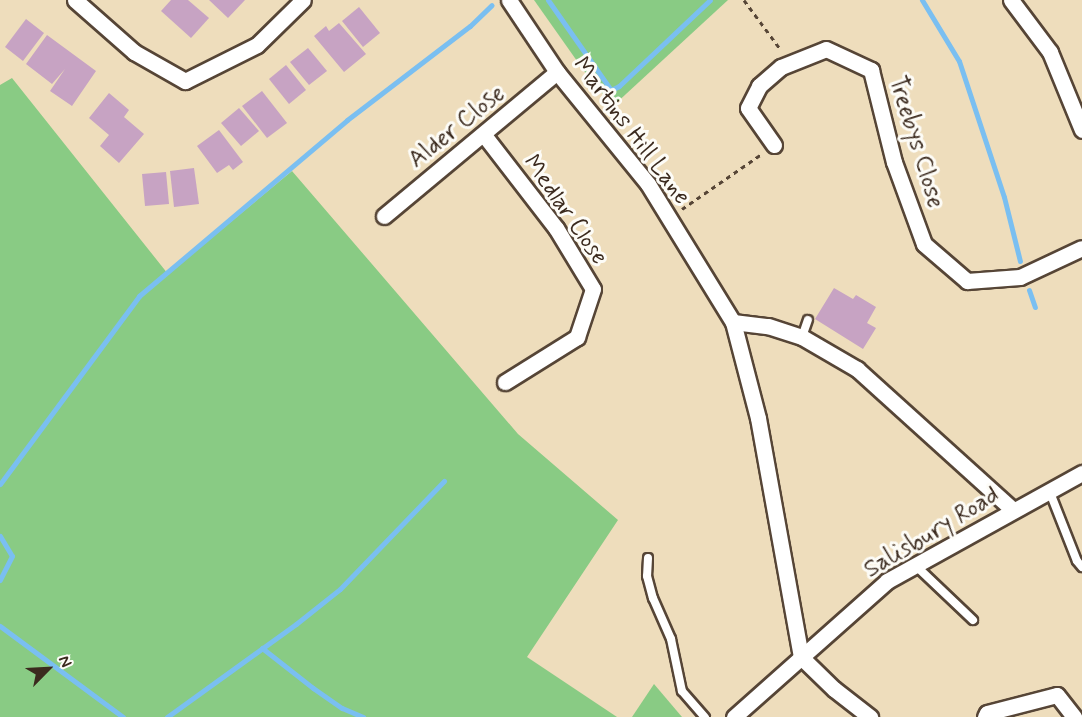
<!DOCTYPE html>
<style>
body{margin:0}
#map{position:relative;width:1082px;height:717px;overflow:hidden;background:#eeddbc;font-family:Mynerve,sans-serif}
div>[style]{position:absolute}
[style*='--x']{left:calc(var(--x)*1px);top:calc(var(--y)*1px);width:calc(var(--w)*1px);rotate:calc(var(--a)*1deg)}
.green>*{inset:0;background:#89cb84}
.stream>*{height:5px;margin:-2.5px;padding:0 2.5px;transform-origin:2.5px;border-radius:2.5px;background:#7abff1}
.building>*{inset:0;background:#c7a3c3}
.path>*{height:3px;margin-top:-1.5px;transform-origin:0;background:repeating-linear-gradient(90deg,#564536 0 4.5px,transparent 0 9px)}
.roads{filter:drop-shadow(2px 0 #564536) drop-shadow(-2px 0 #564536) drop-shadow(0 2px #564536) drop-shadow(0 -2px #564536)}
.lane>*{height:8px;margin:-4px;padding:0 4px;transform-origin:4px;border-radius:4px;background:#fff}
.street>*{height:15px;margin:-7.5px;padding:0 7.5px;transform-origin:7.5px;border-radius:7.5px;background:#fff}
span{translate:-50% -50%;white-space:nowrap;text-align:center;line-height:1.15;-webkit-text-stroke:6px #fdfcf7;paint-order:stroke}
.street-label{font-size:24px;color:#3b2a1e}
.north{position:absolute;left:18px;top:639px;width:60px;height:60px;-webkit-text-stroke:4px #fdfcf7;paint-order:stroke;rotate:66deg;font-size:16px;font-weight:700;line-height:24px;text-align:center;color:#3b2a1e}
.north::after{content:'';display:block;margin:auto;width:21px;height:27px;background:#3b2a1e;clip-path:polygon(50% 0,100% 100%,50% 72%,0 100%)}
</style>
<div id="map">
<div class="green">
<i style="clip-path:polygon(534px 0,728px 0,613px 106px,589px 78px)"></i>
<i style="clip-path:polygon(12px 78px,168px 274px,292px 171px,518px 434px,618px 520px,527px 657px,617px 717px,0 717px,0 85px)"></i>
<i style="clip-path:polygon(654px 684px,682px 717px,632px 717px)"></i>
</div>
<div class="stream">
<i style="--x:548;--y:0;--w:110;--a:55"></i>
<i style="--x:611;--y:90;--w:9;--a:-27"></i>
<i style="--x:619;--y:86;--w:125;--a:-43.4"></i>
<i style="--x:922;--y:0;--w:71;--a:58.8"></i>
<i style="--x:959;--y:61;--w:143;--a:71.7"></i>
<i style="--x:1004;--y:197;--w:66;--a:76"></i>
<i style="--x:1029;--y:290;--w:18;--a:71"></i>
<i style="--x:0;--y:484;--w:234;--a:-53.5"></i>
<i style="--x:139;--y:296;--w:272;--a:-40.2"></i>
<i style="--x:347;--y:120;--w:155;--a:-37.4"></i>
<i style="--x:470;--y:26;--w:30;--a:-44"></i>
<i style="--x:0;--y:536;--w:23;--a:59"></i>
<i style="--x:12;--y:556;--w:27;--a:117"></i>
<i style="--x:0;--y:626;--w:153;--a:36.5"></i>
<i style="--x:262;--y:648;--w:65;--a:38.1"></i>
<i style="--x:313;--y:688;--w:35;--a:35"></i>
<i style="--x:342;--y:708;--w:23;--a:23"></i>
<i style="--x:167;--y:717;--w:159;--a:-35.8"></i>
<i style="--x:296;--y:624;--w:56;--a:-38.5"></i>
<i style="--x:340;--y:589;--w:150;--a:-46.1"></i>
</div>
<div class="building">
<i style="clip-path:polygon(171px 0,188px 0,209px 18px,191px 38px,161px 11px)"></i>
<i style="clip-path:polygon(209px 0,245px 0,228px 18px)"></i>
<i style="clip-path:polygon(359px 7px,380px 33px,363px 47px,342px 21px)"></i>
<i style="clip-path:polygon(26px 19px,44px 33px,23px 61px,5px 47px)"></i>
<i style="clip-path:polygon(339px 23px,366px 54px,344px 72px,314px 36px,326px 26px,329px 31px)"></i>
<i style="clip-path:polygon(47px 35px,96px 71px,72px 106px,50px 91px,65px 69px,52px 84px,26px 64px)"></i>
<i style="clip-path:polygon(308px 48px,327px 71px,309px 85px,290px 62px)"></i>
<i style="clip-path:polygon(286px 65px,306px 90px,289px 104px,269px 79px)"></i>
<i style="clip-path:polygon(262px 91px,287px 123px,267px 138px,242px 106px)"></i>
<i style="clip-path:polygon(109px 93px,129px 110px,124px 117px,144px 134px,119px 163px,100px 146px,109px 135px,89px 118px)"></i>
<i style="clip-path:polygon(239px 108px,259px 131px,241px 146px,221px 123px)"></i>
<i style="clip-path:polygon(219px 130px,243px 162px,233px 170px,229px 165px,217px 173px,197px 146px)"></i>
<i style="clip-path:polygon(194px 168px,199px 204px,174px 207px,170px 171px)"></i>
<i style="clip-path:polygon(166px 172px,169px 204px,145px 206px,142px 174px)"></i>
<i style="clip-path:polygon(834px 288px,853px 299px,856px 295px,876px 307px,867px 323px,876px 328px,863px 349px,815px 319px)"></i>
</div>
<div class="path">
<i style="--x:744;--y:0;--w:62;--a:53.5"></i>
<i style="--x:682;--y:209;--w:95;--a:-34.7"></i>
</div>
<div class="roads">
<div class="lane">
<i style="--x:802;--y:337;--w:18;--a:-71"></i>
<i style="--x:1049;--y:490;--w:76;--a:68.5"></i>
<i style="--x:1077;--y:561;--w:8;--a:50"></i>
<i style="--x:648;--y:558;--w:18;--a:93"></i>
<i style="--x:647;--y:576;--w:23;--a:75"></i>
<i style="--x:653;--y:598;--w:45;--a:66.3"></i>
<i style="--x:671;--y:639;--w:53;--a:78.1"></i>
<i style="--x:682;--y:691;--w:35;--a:49"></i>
<i style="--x:915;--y:565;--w:80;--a:43.5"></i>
</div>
<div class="street">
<i style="--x:75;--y:0;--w:79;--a:41.4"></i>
<i style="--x:134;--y:52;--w:59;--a:29.6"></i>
<i style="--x:185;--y:81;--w:80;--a:-26.6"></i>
<i style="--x:257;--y:45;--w:64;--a:-44.4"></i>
<i style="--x:509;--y:0;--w:87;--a:56.3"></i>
<i style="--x:557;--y:72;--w:144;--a:50.9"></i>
<i style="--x:648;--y:184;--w:162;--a:58.4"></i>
<i style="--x:733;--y:322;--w:99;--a:75.4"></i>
<i style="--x:758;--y:418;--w:243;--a:79.8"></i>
<i style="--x:1011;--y:0;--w:65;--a:53.1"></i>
<i style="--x:1050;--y:52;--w:84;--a:67.7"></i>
<i style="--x:484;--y:135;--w:118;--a:52.3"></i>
<i style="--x:556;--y:228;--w:71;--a:58.8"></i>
<i style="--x:593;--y:289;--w:51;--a:108.4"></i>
<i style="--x:577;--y:337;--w:85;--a:148"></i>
<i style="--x:774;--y:145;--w:45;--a:-125.1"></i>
<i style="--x:748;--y:108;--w:25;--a:-63"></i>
<i style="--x:759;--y:86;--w:29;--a:-41"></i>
<i style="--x:781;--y:67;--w:48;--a:-21.8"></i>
<i style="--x:826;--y:49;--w:50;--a:25"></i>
<i style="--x:871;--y:70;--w:95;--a:76"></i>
<i style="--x:894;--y:162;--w:87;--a:69.9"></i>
<i style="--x:924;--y:244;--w:57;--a:40.7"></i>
<i style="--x:967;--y:281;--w:53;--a:-4.3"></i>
<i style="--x:1020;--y:277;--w:68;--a:-25.1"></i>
<i style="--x:384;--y:216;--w:225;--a:-39.8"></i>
<i style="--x:733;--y:322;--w:35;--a:7"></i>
<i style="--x:768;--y:326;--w:36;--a:18"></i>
<i style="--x:802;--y:337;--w:64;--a:30.2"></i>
<i style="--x:857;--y:369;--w:210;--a:42.1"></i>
<i style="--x:801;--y:657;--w:46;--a:44.1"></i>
<i style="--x:834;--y:689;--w:46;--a:37.9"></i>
<i style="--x:734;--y:717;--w:205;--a:-41.6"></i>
<i style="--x:887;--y:581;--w:223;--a:-29"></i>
<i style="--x:985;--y:717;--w:4;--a:-63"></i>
<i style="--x:987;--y:713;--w:72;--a:-14.4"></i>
<i style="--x:1057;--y:695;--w:28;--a:52"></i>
</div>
</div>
<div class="street-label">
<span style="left:457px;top:127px;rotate:-39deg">Alder Close</span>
<span style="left:631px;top:131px;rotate:53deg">Martins Hill Lane</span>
<span style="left:916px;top:142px;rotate:73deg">Treebys Close</span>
<span style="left:565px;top:210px;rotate:55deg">Medlar Close</span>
<span style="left:932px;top:533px;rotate:-31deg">Salisbury Road</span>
</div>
<div class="north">N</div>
</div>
